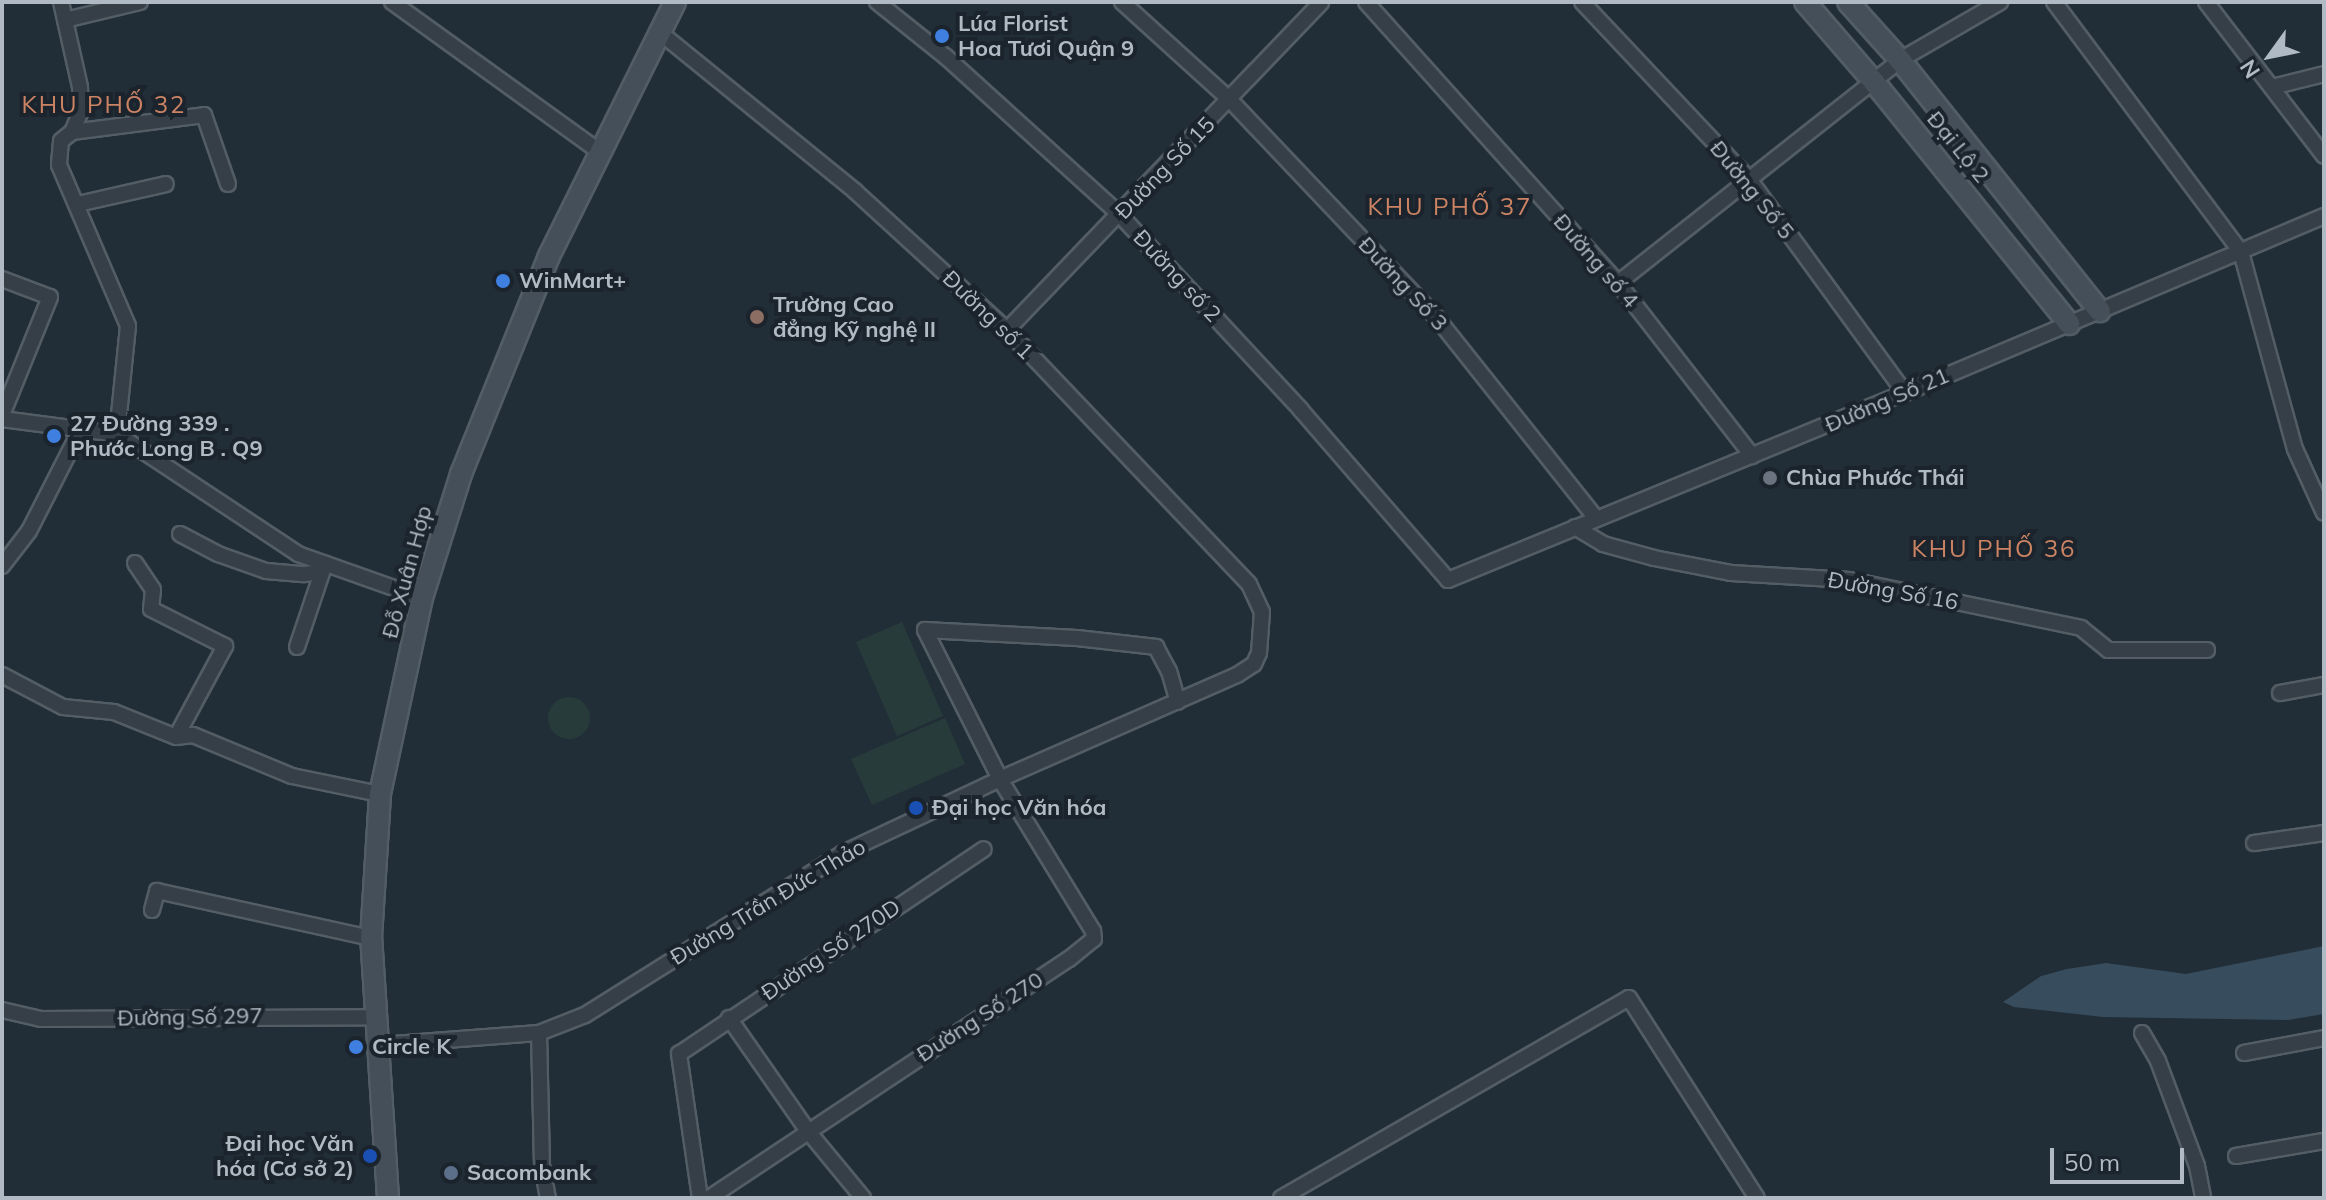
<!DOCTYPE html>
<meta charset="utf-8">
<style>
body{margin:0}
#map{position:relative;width:2326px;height:1200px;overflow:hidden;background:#222e37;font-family:Mulish,sans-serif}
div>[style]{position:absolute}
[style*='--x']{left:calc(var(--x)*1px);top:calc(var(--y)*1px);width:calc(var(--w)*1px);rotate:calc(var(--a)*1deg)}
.green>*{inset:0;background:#273c3a}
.round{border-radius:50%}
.water>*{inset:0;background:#374c5d}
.roads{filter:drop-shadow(2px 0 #535d65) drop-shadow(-2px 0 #535d65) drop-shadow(0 2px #535d65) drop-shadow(0 -2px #535d65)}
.street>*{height:14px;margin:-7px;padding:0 7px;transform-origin:7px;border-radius:7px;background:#363f47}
.secondary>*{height:20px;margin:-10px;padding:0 10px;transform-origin:10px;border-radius:10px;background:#444f5a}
.dots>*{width:22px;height:22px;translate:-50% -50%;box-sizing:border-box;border:4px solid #1b242c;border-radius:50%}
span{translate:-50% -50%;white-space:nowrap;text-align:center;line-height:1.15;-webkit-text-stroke:8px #1b242c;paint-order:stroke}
.poi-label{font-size:22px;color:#b0bac4;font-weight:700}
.left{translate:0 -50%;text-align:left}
.right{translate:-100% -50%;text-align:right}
.street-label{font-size:22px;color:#b0bac4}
.neighbourhood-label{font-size:24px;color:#cb8364;letter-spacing:2px}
.frame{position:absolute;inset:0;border:4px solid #b0bac4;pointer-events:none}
.north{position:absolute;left:2230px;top:16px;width:80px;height:80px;-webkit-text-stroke:6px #1b242c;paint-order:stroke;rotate:237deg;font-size:22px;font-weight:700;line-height:32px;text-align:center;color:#b0bac4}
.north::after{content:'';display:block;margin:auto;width:28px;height:36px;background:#b0bac4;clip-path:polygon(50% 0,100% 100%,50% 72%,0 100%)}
.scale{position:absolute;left:2050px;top:1148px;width:134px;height:36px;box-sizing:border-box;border:4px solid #b0bac4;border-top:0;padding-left:10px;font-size:24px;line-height:28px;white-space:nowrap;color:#b0bac4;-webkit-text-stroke:6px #1b242c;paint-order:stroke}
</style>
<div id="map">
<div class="green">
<i style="clip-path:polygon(902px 622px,943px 716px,897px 736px,856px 642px)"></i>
<i class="round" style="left:548px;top:697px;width:42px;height:42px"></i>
<i style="clip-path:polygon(945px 718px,965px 764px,872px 805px,851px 759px)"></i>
</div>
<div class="water">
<i style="clip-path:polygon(2324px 946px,2324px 1014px,2288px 1020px,2103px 1017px,2014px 1007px,2003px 1002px,2041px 976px,2067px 969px,2106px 963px,2186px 974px)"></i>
</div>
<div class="roads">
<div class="street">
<i style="--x:61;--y:2;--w:87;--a:77.4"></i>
<i style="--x:80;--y:87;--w:24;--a:88"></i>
<i style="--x:81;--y:111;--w:23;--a:113"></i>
<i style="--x:72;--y:132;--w:14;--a:141"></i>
<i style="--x:61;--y:141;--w:24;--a:95"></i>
<i style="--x:59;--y:165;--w:175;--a:66.8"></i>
<i style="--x:128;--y:326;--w:109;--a:95.8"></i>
<i style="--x:392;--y:2;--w:258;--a:35.8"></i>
<i style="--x:877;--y:2;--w:88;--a:38.6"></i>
<i style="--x:946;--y:57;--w:235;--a:42.2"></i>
<i style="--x:1120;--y:215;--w:265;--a:47.1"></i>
<i style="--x:1300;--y:409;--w:226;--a:49.1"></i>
<i style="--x:1448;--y:580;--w:494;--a:-22.3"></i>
<i style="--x:1905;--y:393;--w:455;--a:-22.9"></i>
<i style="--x:1122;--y:2;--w:146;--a:42.2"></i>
<i style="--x:1230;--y:100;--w:299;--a:46.5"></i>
<i style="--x:1436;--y:317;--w:256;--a:51.5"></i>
<i style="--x:1366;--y:2;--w:377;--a:48.1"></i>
<i style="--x:1618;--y:283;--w:219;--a:52.2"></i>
<i style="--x:1582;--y:2;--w:243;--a:46.7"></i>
<i style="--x:1749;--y:179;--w:265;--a:53.9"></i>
<i style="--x:2054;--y:2;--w:312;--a:53.2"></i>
<i style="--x:2241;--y:252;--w:204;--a:74.7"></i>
<i style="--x:2295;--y:449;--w:70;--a:65.6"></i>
<i style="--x:2206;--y:2;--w:194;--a:52.5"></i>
<i style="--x:65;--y:20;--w:77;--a:-13.5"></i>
<i style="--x:2272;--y:87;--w:54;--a:-14"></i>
<i style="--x:72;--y:132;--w:133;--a:-7.3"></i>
<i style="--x:204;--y:115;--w:73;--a:70.8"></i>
<i style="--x:78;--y:204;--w:90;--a:-12.8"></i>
<i style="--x:2;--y:279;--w:51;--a:20.6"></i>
<i style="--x:50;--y:297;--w:127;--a:112.1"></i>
<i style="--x:1618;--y:283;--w:360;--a:-38.3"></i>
<i style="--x:1900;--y:60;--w:116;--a:-30.1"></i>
<i style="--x:1007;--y:330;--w:454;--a:-46.2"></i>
<i style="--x:2;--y:419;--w:116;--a:7.4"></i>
<i style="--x:117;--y:434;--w:217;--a:33.5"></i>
<i style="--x:298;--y:554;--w:132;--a:19.5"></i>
<i style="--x:1575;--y:527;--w:33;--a:31"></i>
<i style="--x:1603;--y:544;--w:53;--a:15.4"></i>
<i style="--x:1654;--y:558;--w:78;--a:11"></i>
<i style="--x:1731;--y:573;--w:119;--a:3.4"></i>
<i style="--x:1850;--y:580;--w:236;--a:11.7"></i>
<i style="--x:2081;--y:628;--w:35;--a:39"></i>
<i style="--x:2108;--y:650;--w:99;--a:0"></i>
<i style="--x:180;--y:534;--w:43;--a:27.8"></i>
<i style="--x:218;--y:554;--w:51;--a:19.5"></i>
<i style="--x:266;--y:571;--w:38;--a:5"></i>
<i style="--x:304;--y:574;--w:18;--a:-6"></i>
<i style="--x:135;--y:563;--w:32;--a:56"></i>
<i style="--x:153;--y:590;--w:19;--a:96"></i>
<i style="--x:151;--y:609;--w:83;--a:26.6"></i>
<i style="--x:225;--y:646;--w:103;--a:118.3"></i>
<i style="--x:2;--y:566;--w:44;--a:-52.4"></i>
<i style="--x:29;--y:531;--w:114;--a:-63"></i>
<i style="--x:297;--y:647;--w:88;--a:-71.4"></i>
<i style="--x:2;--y:675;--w:69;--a:27.7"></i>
<i style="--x:63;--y:707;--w:51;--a:5.6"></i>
<i style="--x:114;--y:712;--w:67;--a:22"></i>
<i style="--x:2280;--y:693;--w:45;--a:-10.3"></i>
<i style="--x:176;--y:737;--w:17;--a:-7"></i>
<i style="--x:193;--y:735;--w:107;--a:22.5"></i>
<i style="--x:292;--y:776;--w:90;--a:11.6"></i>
<i style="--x:2254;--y:843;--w:71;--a:-8.1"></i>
<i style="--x:152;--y:910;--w:20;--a:-75"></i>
<i style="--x:157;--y:891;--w:219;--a:12.4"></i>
<i style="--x:2;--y:1010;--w:40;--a:13"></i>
<i style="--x:41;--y:1019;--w:338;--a:-0.3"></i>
<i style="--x:729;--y:1018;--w:136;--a:55.1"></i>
<i style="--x:807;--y:1130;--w:88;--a:50.5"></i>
<i style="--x:539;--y:1033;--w:132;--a:88.7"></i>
<i style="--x:542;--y:1165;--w:34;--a:80"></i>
<i style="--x:2142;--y:1033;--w:32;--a:60"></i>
<i style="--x:2158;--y:1061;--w:112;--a:69.6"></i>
<i style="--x:2197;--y:1166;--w:33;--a:79"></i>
<i style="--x:380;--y:1045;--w:159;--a:-4.3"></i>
<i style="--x:539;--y:1033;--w:49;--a:-21.4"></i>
<i style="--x:585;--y:1015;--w:305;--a:-32.1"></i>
<i style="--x:843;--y:853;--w:174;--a:-25.2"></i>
<i style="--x:1000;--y:779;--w:259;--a:-23.7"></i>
<i style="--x:1237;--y:675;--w:20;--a:-33"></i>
<i style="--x:1254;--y:664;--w:12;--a:-66"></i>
<i style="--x:1259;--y:653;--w:41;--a:-85.8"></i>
<i style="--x:1262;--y:612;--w:31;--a:-115"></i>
<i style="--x:1249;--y:584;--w:351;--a:-133.6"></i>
<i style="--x:1007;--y:330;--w:206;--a:-137.6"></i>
<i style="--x:855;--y:191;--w:254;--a:-140.9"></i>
<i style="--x:2244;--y:1053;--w:81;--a:-10.6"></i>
<i style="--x:2236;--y:1156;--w:89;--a:-9.7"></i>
<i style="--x:700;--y:1198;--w:146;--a:-98.3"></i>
<i style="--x:679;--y:1054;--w:367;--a:-33.9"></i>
<i style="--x:709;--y:1198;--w:432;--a:-33.6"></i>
<i style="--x:1069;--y:959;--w:32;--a:-39"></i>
<i style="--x:1094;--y:939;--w:8;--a:-97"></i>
<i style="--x:1093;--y:931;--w:178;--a:-121.5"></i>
<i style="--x:1000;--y:779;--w:167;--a:-116.7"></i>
<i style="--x:925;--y:630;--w:152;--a:3"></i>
<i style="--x:1077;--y:638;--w:80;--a:6.5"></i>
<i style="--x:1156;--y:647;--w:27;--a:62"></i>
<i style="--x:1169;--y:671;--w:32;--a:74"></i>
<i style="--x:1281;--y:1198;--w:401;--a:-29.9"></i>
<i style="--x:1629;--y:998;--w:237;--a:57.4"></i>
</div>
<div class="secondary">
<i style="--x:1805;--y:2;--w:106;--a:49.2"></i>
<i style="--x:1874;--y:82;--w:311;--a:51.1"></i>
<i style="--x:1848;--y:2;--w:78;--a:48.1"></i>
<i style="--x:1900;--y:60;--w:321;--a:51.5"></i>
<i style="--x:388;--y:1198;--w:261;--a:-93.7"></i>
<i style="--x:371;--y:938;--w:144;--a:-86.4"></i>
<i style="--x:380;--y:794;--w:200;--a:-77.9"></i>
<i style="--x:422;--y:598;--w:130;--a:-72.5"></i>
<i style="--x:461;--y:474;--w:235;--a:-68"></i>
<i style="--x:549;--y:256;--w:284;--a:-63.6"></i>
</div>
</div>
<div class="dots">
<i style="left:942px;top:36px;background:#3f7fe0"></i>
<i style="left:503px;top:281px;background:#3f7fe0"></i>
<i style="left:757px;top:317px;background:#8d6e63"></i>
<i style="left:54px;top:436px;background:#3f7fe0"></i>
<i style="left:1770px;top:478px;background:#6b7280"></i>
<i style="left:916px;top:808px;background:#1a4fb4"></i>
<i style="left:356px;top:1047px;background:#3f7fe0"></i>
<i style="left:370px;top:1156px;background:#1a4fb4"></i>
<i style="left:451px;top:1173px;background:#5c6f8a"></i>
</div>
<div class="poi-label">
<span class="left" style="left:958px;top:36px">Lúa Florist<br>Hoa Tươi Quận 9</span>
<span class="left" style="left:519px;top:281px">WinMart+</span>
<span class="left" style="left:773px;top:317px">Trường Cao<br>đẳng Kỹ nghệ II</span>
<span class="left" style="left:70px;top:436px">27 Đường 339 .<br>Phước Long B . Q9</span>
<span class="left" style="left:1786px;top:478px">Chùa Phước Thái</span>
<span class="left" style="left:932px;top:808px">Đại học Văn hóa</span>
<span class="left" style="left:372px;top:1047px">Circle K</span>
<span class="right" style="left:354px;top:1156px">Đại học Văn<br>hóa (Cơ sở 2)</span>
<span class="left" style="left:467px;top:1173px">Sacombank</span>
</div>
<div class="street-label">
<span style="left:1958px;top:147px;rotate:51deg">Đại Lộ 2</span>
<span style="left:1165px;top:168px;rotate:-46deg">Đường Số 15</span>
<span style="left:1752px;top:190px;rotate:51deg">Đường Số 5</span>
<span style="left:1596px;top:261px;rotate:49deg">Đường số 4</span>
<span style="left:1177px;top:276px;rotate:47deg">Đường số 2</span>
<span style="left:1403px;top:284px;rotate:47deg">Đường Số 3</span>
<span style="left:988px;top:315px;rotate:44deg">Đường số 1</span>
<span style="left:1887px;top:400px;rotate:-23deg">Đường Số 21</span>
<span style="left:407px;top:572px;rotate:-75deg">Đỗ Xuân Hợp</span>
<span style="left:1893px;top:591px;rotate:10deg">Đường Số 16</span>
<span style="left:768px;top:902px;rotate:-31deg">Đường Trần Đức Thảo</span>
<span style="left:831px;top:950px;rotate:-34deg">Đường Số 270D</span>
<span style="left:190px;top:1017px;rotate:-1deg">Đường Số 297</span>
<span style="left:980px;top:1017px;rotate:-33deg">Đường Số 270</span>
</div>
<div class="neighbourhood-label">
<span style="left:104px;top:105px">KHU PHỐ 32</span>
<span style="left:1450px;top:207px">KHU PHỐ 37</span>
<span style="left:1994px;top:549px">KHU PHỐ 36</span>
</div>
<div class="frame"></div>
<div class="north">N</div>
<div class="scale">50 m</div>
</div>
